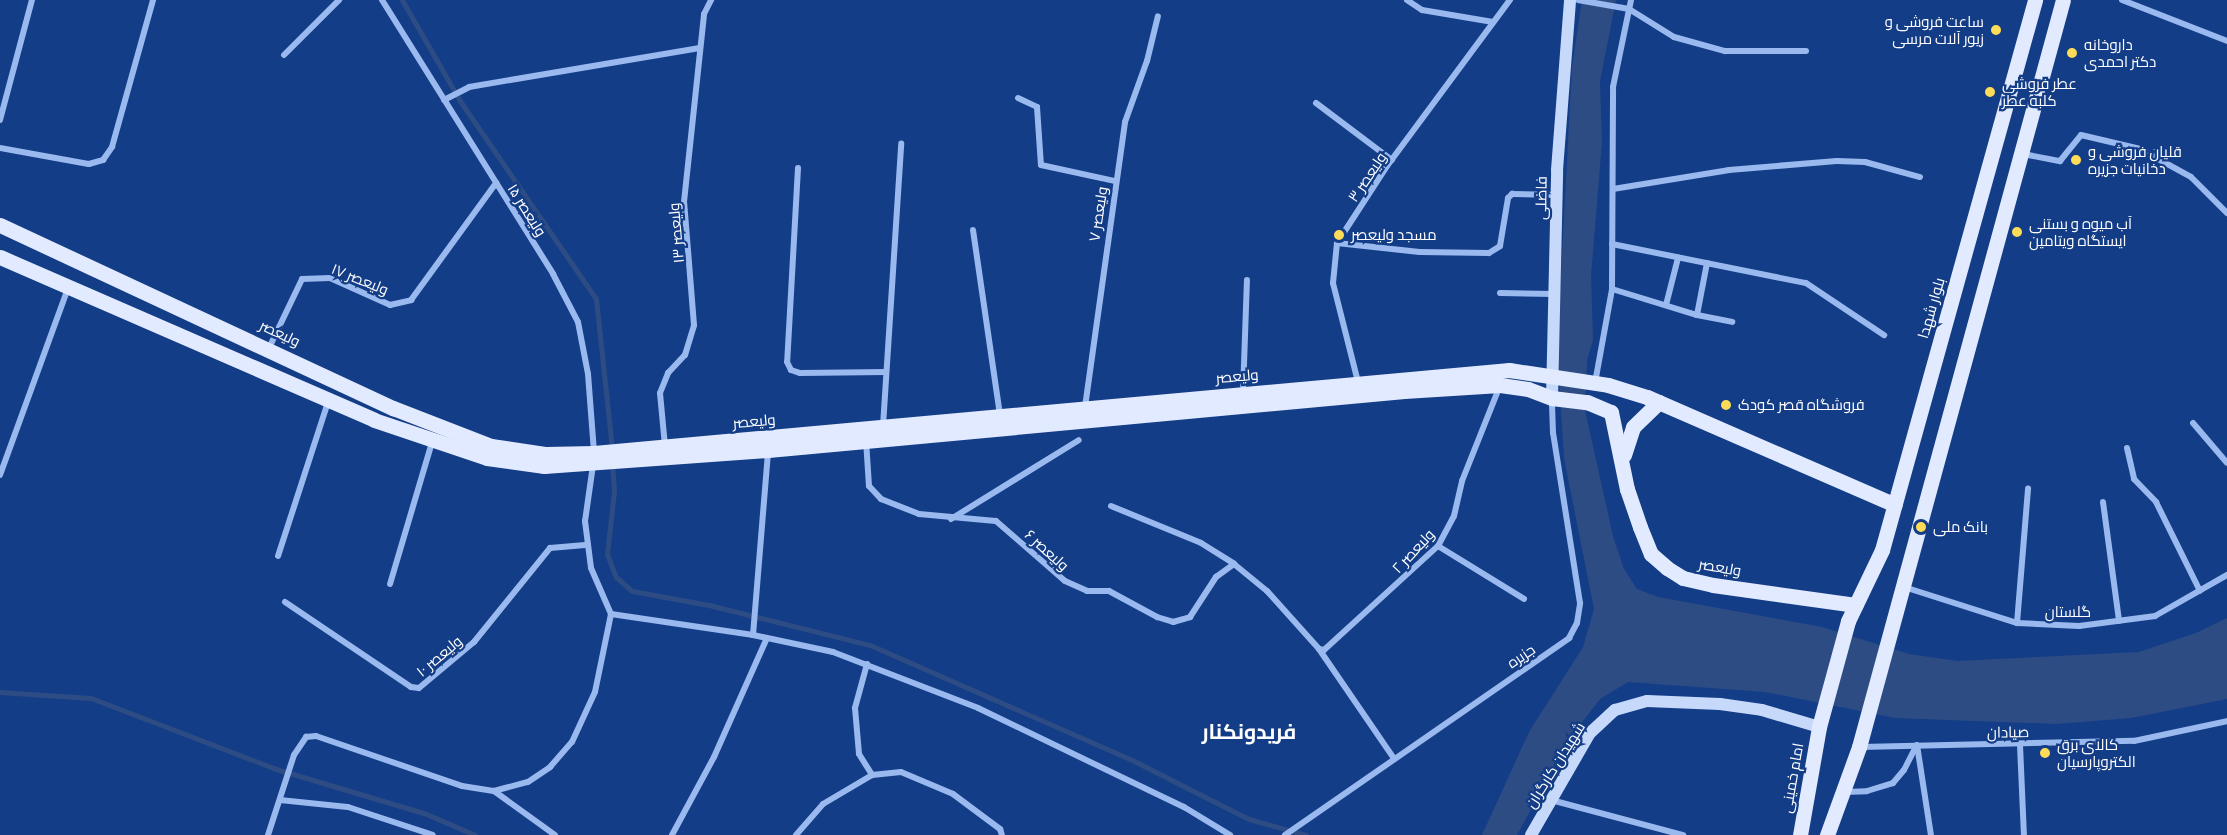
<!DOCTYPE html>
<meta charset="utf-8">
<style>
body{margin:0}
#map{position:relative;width:2227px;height:835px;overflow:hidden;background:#143d87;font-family:Commissioner,Cairo,sans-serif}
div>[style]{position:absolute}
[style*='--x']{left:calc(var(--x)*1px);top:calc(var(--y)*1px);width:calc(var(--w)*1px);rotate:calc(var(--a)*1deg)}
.water>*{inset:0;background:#2d4c84}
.stream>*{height:5px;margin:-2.5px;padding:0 2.5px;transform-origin:2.5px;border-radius:2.5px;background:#2d4c84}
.street>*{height:6px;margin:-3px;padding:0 3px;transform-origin:3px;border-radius:3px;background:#99b9ef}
.secondary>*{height:12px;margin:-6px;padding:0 6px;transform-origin:6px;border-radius:6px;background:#c6d9fb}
.primary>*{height:15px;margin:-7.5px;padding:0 7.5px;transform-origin:7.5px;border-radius:7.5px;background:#e1eaff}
.dots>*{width:16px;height:16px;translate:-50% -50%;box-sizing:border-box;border:3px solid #143d87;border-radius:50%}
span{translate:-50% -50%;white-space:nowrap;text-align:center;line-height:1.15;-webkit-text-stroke:4.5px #143d87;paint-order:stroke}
.poi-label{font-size:15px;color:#fff}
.right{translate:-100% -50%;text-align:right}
.left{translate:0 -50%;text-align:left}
.street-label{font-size:15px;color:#fff}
.district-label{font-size:21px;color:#fff;font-weight:700}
</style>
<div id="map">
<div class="water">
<i style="clip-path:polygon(1582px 0,1616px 0,1600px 81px,1602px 142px,1591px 276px,1593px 340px,1587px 360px,1585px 410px,1613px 536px,1624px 569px,1637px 589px,1658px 597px,1822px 627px,1909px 654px,1957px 661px,2139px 652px,2196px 633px,2227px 618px,2227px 699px,2131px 718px,2057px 724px,1895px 718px,1765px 692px,1628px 682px,1600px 699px,1570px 738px,1517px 835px,1482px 835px,1529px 732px,1583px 647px,1594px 609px,1564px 458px,1557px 348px,1572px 67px)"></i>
</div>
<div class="stream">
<i style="--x:402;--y:0;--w:116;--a:60.1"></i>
<i style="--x:460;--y:101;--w:240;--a:55.5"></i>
<i style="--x:596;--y:299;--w:151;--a:83.9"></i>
<i style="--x:612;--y:462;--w:29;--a:86"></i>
<i style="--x:614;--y:491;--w:63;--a:96.3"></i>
<i style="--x:607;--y:554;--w:25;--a:69"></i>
<i style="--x:616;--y:577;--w:21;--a:41"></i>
<i style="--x:632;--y:591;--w:78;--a:10.3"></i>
<i style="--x:709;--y:605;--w:166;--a:14"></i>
<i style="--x:870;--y:645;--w:288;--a:23.7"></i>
<i style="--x:1134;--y:761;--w:129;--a:26.8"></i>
<i style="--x:1249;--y:819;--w:59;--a:15.7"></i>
<i style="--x:0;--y:692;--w:91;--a:3.8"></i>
<i style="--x:91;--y:698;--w:198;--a:21"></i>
<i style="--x:276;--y:769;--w:154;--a:16.6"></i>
<i style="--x:424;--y:813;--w:56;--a:23.3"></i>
</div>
<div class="street">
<i style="--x:382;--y:0;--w:323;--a:58"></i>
<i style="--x:553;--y:274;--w:54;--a:62.5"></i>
<i style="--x:578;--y:322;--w:53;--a:79.1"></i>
<i style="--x:588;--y:374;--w:78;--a:85.6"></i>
<i style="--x:1407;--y:0;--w:18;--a:34"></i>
<i style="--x:1422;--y:10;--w:72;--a:9.6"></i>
<i style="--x:1578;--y:0;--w:52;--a:10"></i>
<i style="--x:1629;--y:9;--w:53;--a:31.9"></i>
<i style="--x:1674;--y:37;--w:53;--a:15.4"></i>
<i style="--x:1725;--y:51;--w:81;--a:0"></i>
<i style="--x:2122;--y:0;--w:113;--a:21.3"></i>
<i style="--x:284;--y:55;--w:78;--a:-45"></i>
<i style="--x:1018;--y:98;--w:21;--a:25"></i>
<i style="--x:1037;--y:107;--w:58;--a:86.1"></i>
<i style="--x:1041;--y:165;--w:76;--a:12.2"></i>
<i style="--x:444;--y:100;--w:28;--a:-27"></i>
<i style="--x:469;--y:87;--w:234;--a:-9.6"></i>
<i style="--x:1316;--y:103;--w:95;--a:36.9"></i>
<i style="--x:0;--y:120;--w:124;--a:-75.1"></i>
<i style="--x:0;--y:148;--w:90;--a:10.2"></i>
<i style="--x:89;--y:164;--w:15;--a:-16"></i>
<i style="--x:103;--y:160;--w:16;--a:-55"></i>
<i style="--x:112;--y:147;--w:153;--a:-74.4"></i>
<i style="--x:2023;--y:154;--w:38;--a:11"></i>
<i style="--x:2060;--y:161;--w:33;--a:-51"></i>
<i style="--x:2081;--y:135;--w:61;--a:13.3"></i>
<i style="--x:2140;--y:149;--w:58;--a:28.8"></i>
<i style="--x:2191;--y:177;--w:51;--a:45"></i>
<i style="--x:798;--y:168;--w:194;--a:93.2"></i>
<i style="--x:787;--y:362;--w:9;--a:63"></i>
<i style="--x:791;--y:370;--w:9;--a:18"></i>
<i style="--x:800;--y:373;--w:86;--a:-0.7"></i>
<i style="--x:1613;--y:189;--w:118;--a:-9.3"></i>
<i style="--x:1729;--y:170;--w:108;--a:-4.8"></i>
<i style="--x:1837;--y:161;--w:28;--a:2"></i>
<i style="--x:1865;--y:162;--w:57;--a:15.3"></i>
<i style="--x:973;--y:230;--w:187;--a:81.7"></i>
<i style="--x:1337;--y:243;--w:83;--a:6.2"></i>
<i style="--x:1420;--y:252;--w:69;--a:0.8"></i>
<i style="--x:1489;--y:253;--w:13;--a:-32"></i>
<i style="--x:1500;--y:246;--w:49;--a:-80.5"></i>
<i style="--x:1508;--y:198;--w:6;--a:-45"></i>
<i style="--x:1512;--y:194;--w:44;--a:1.3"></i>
<i style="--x:1612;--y:244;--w:198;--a:11.4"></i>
<i style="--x:1806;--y:283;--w:94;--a:33.7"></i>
<i style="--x:1707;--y:263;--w:53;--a:100.9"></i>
<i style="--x:1697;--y:315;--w:36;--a:11"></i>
<i style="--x:1612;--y:289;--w:89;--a:17"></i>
<i style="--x:1500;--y:293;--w:54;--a:1.1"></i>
<i style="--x:1666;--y:305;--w:49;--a:-75.7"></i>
<i style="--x:269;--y:348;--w:76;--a:-64.4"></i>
<i style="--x:302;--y:279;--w:28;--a:-2"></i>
<i style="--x:330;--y:278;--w:66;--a:24.2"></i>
<i style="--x:390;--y:305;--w:22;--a:-13"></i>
<i style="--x:411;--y:300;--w:145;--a:-54"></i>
<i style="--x:1358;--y:382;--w:102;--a:-104.2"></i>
<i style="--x:1333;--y:283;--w:40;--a:-84.3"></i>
<i style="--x:1337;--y:243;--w:92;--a:-57"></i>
<i style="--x:1387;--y:166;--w:207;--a:-53.5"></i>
<i style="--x:1595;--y:383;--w:96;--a:-79.7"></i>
<i style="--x:1612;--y:289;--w:202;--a:-89.7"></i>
<i style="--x:1613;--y:87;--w:89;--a:-78.3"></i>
<i style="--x:1243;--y:393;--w:113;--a:-88"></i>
<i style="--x:1085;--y:407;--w:288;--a:-82"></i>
<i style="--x:1125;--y:122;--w:65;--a:-70.2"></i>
<i style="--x:1147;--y:61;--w:46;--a:-76.3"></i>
<i style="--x:2193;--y:423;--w:52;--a:49.6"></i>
<i style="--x:883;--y:426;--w:283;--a:-86.3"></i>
<i style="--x:866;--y:440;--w:46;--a:86.3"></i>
<i style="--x:869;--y:486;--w:18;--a:47"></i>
<i style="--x:881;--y:499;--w:41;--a:21.5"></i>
<i style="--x:919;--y:514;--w:77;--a:5.2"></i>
<i style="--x:996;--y:521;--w:91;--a:41"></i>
<i style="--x:1065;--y:581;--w:24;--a:24"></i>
<i style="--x:1087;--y:591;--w:22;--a:0"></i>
<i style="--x:1109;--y:591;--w:55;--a:28.4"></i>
<i style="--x:1157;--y:617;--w:17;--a:17"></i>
<i style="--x:1173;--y:622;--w:18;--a:-16"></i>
<i style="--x:1190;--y:617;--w:48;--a:-57"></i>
<i style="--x:1216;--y:577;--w:22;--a:-36"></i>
<i style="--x:1234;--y:564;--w:43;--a:39.3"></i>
<i style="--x:1267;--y:591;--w:78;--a:48.1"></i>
<i style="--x:1319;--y:649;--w:131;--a:55.6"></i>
<i style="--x:665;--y:446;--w:53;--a:-95.4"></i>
<i style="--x:660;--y:393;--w:22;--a:-68"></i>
<i style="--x:668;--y:373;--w:25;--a:-47"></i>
<i style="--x:685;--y:355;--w:31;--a:-73"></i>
<i style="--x:694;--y:325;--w:123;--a:-94.6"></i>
<i style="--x:684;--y:202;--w:189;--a:-83.9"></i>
<i style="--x:704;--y:14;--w:16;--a:-63"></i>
<i style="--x:2127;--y:448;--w:32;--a:77"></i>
<i style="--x:2134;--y:479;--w:32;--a:46"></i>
<i style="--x:2156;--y:502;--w:99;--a:63.7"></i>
<i style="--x:593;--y:465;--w:57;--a:98.1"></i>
<i style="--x:585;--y:521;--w:47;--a:82.7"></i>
<i style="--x:591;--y:568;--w:50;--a:66.5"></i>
<i style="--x:0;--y:475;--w:199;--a:-70"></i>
<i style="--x:2103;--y:502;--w:120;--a:82.3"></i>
<i style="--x:1111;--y:506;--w:97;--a:22.3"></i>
<i style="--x:1201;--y:543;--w:39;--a:32"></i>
<i style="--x:951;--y:519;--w:150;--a:-31.7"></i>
<i style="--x:1438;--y:546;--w:101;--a:31.6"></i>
<i style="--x:278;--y:556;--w:162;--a:-72"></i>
<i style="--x:390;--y:584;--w:148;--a:-73.5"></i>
<i style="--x:1904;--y:587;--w:119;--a:17.7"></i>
<i style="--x:2017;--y:623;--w:62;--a:2.8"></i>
<i style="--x:2079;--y:626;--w:77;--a:-7.5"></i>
<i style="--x:2155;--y:616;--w:83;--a:-29.7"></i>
<i style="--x:285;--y:602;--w:152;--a:34"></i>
<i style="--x:411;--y:687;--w:8;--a:7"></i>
<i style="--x:419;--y:688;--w:72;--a:-39.9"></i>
<i style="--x:474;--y:642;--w:121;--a:-51"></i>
<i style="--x:550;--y:548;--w:38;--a:-5"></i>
<i style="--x:611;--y:614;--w:144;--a:8.4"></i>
<i style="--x:753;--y:635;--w:82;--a:12"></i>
<i style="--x:833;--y:652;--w:155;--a:21.1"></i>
<i style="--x:978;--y:708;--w:229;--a:25.7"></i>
<i style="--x:1184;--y:807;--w:54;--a:31.3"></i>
<i style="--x:2017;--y:623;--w:135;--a:-85.3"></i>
<i style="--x:753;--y:635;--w:185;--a:-85.3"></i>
<i style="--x:1319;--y:649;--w:5;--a:11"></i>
<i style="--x:1324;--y:650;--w:154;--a:-42.4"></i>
<i style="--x:1438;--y:546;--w:34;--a:-62"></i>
<i style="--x:1454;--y:516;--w:36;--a:-77"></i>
<i style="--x:1462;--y:481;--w:100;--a:-68.3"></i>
<i style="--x:867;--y:664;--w:46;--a:105.3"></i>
<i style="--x:855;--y:708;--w:46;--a:85"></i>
<i style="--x:859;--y:754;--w:25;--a:58"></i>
<i style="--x:1917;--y:745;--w:91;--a:81.2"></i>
<i style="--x:2020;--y:745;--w:90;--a:87.5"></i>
<i style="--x:1861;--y:747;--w:273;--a:-1.3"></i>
<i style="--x:2134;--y:741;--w:95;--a:-12.1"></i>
<i style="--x:494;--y:791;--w:75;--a:35.8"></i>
<i style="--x:1844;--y:792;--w:23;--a:-2"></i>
<i style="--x:1867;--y:791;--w:27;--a:-17"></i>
<i style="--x:1893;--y:783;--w:17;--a:-50"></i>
<i style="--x:1904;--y:770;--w:28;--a:-63"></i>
<i style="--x:280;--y:800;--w:68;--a:5.9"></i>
<i style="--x:348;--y:807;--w:89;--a:18.2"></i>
<i style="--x:1551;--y:800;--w:137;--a:14.9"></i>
<i style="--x:268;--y:835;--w:84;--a:-72"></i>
<i style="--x:294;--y:755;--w:22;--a:-56"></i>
<i style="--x:306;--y:737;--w:10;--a:-6"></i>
<i style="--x:316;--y:736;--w:154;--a:18.9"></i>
<i style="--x:462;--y:786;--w:32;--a:9"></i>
<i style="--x:494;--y:791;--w:35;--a:-15"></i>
<i style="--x:528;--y:782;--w:27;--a:-34"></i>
<i style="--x:550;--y:767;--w:33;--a:-49"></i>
<i style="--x:572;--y:742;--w:55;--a:-65.3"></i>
<i style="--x:595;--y:692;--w:80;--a:-78.4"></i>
<i style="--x:672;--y:835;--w:89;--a:-61.7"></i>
<i style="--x:714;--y:757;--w:130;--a:-66"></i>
<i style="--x:796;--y:835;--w:41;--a:-48.9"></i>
<i style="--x:823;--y:804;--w:57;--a:-30.6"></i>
<i style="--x:872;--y:775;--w:29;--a:-6"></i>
<i style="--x:901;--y:772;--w:56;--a:22.9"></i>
<i style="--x:953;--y:794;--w:59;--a:36.7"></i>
<i style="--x:1000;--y:829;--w:6;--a:72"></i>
<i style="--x:1285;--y:835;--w:346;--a:-34.7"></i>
<i style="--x:1569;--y:638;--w:17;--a:-62"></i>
<i style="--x:1577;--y:623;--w:20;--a:-81"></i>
<i style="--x:1580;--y:603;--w:172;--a:-99"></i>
<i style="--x:1553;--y:433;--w:35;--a:-92"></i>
</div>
<div class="secondary">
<i style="--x:1552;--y:398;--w:228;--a:-88.7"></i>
<i style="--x:1557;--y:170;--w:170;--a:-85.6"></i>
<i style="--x:1531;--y:835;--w:118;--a:-60"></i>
<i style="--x:1590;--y:733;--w:34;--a:-43"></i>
<i style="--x:1615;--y:710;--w:33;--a:-16"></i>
<i style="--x:1647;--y:701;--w:73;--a:2.4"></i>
<i style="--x:1720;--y:704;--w:42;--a:8.1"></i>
<i style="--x:1762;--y:710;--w:59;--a:16.6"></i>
</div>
<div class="primary">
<i style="--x:0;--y:225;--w:434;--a:25"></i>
<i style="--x:393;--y:408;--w:105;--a:21.2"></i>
<i style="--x:491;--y:446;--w:56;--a:8.3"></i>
<i style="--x:546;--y:454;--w:48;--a:-1.2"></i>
<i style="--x:594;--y:453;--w:919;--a:-5.18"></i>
<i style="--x:1509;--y:370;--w:100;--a:8.6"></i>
<i style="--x:1608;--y:385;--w:41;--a:17.1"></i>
<i style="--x:1647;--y:397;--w:270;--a:23.5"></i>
<i style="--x:0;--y:257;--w:408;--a:23.5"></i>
<i style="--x:374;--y:420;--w:119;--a:18.6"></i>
<i style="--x:487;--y:458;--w:58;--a:8"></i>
<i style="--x:544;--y:466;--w:225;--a:-4.1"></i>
<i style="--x:768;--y:450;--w:639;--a:-5.3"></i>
<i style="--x:1404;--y:391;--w:96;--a:-3.6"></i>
<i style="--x:1500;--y:385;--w:28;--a:8"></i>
<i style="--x:1528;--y:389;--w:26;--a:21"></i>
<i style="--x:1552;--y:398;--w:35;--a:7"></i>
<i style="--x:1587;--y:402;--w:26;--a:23"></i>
<i style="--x:1611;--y:412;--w:79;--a:78.3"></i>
<i style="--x:1627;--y:489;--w:40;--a:71.1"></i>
<i style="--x:1640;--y:527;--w:29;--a:68"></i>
<i style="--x:1651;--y:554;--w:21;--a:41"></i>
<i style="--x:1667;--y:568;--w:19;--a:32"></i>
<i style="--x:1683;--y:578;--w:31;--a:13"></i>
<i style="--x:1713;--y:585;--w:144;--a:8"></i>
<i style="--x:1624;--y:455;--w:29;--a:-72"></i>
<i style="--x:1633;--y:427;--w:36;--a:-44"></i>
<i style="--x:1800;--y:835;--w:110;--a:-80"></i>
<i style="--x:1819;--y:727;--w:110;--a:-74.7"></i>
<i style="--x:1848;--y:621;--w:79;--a:-64.4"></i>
<i style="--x:1882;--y:550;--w:571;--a:-74.45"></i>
<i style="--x:1827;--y:835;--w:94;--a:-70"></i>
<i style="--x:1859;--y:747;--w:774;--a:-74.73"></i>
</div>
<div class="dots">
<i style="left:1996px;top:30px;background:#ffdc57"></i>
<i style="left:2072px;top:53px;background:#ffdc57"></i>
<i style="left:1990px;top:92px;background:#ffdc57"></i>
<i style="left:2076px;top:160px;background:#ffdc57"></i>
<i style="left:2017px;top:232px;background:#ffdc57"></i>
<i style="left:1339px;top:235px;background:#ffdc57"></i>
<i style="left:1726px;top:405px;background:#ffdc57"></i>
<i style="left:1921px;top:527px;background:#ffdc57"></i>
<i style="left:2045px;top:753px;background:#ffdc57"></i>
</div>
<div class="poi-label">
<span class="right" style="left:1984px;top:30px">ساعت فروشی و<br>زیور آلات مرسی</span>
<span class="left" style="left:2084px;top:53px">داروخانه<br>دکتر احمدی</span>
<span class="left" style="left:2002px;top:92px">عطر فروشی<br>کلبه عطر</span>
<span class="left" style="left:2088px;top:160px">قلیان فروشی و<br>دخانیات جزیره</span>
<span class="left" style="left:2029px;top:232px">آب میوه و بستنی<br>ایستگاه ویتامین</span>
<span class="left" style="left:1351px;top:235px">مسجد ولیعصر</span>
<span class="left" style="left:1738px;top:405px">فروشگاه قصر کودک</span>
<span class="left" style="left:1933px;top:527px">بانک ملی</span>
<span class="left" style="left:2057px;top:753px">کالای برق<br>الکتروپارسیان</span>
</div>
<div class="street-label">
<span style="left:1367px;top:177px;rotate:-56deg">ولیعصر ۳</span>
<span style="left:1541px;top:198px;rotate:-89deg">فاضلی</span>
<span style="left:527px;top:210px;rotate:58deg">ولیعصر ۱۵</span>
<span style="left:1098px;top:214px;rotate:-81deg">ولیعصر ۷</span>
<span style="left:676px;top:233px;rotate:-95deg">ولیعصر ۱۳</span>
<span style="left:360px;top:279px;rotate:22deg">ولیعصر ۱۷</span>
<span style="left:1931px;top:308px;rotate:-74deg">بلوار شهدا</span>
<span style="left:280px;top:333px;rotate:25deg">ولیعصر</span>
<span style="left:1237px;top:376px;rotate:-5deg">ولیعصر</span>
<span style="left:754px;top:421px;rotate:-5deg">ولیعصر</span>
<span style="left:1047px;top:550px;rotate:42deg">ولیعصر ۶</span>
<span style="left:1413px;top:551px;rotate:-47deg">ولیعصر ۲</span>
<span style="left:1720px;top:567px;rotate:10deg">ولیعصر</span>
<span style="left:2068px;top:612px">گلستان</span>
<span style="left:439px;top:656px;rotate:-40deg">ولیعصر ۱۰</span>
<span style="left:1521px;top:656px;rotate:-34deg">جزیره</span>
<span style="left:2008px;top:732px;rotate:-1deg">صیادان</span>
<span style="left:1555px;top:765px;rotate:-58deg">شهیدان کارگران</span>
<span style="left:1792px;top:778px;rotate:-80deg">امام خمینی</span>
</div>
<div class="district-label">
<span style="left:1249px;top:731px">فریدونکنار</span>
</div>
</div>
